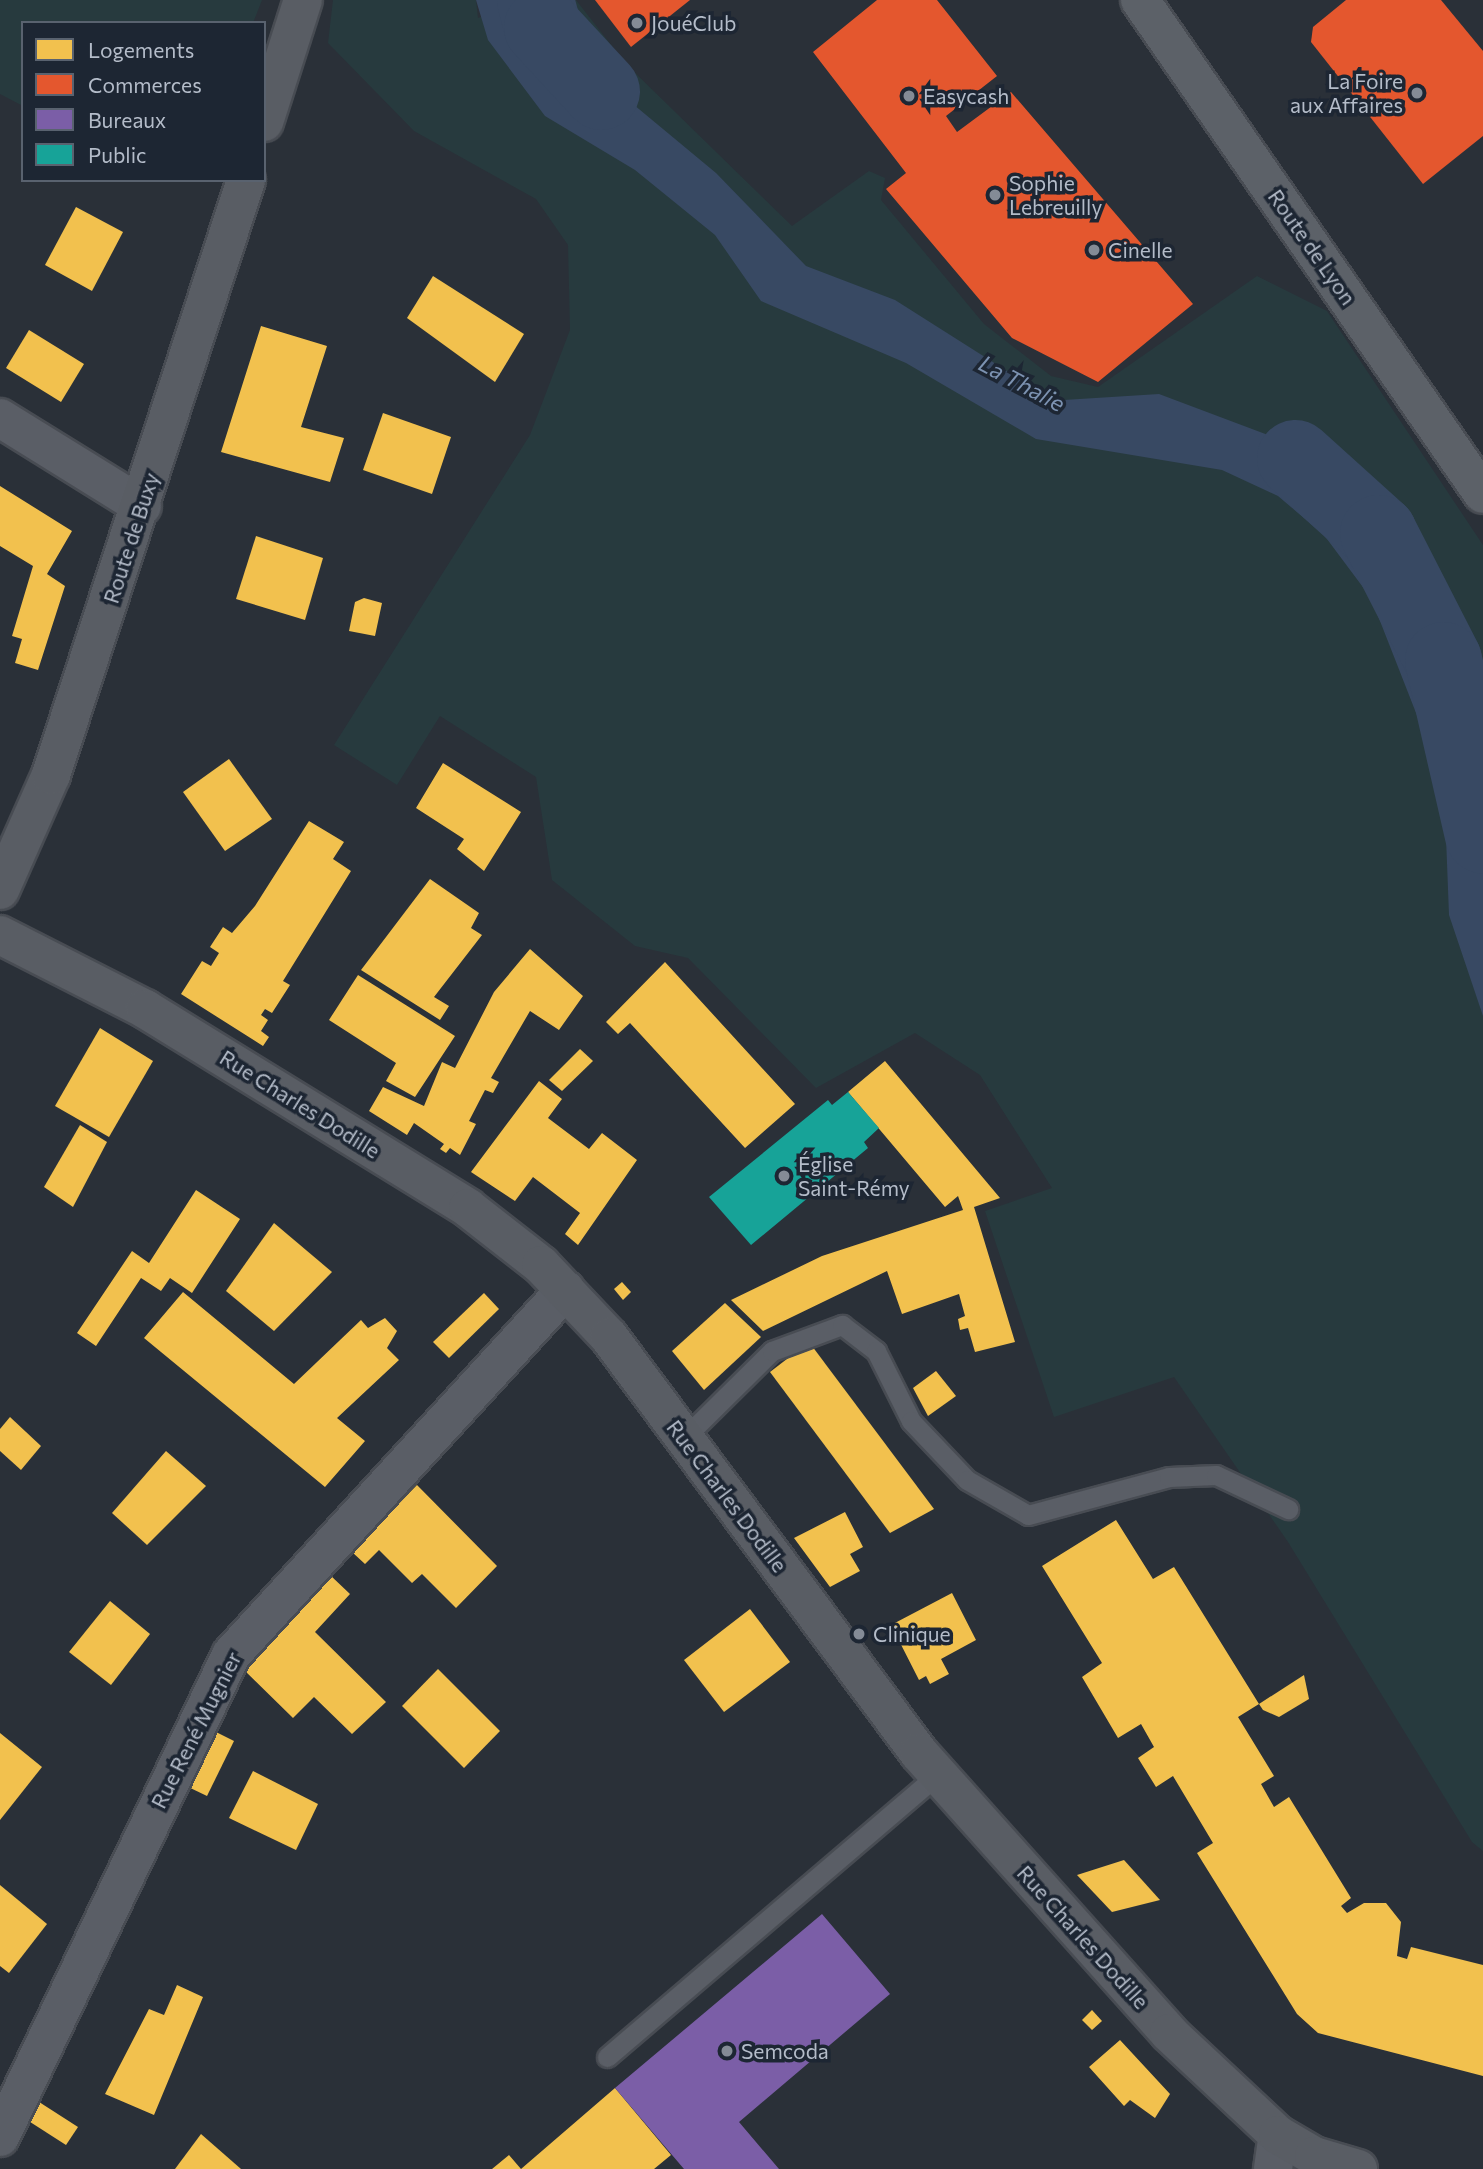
<!DOCTYPE html>
<meta charset="utf-8">
<style>
body{margin:0}
#map{position:relative;width:1483px;height:2169px;overflow:hidden;background:#2a3038;font-family:Commissioner,sans-serif}
div>[style]{position:absolute}
[style*='--x']{left:calc(var(--x)*1px);top:calc(var(--y)*1px);width:calc(var(--w)*1px);rotate:calc(var(--a)*1deg)}
.green>*{inset:0;background:#273a3e}
.water>*{inset:0;background:#384963}
.homes>*{inset:0;background:#f2c14e}
.shops>*{inset:0;background:#e4572e}
.offices>*{inset:0;background:#7b5ea7}
.public>*{inset:0;background:#17a398}
.river>*{height:77px;margin:-38.5px;padding:0 38.5px;transform-origin:38.5px;border-radius:38.5px;background:#384963}
.roads{filter:drop-shadow(2px 0 #484c53) drop-shadow(-2px 0 #484c53) drop-shadow(0 2px #484c53) drop-shadow(0 -2px #484c53)}
.service>*{height:19px;margin:-9.5px;padding:0 9.5px;transform-origin:9.5px;border-radius:9.5px;background:#5a5e66}
.minor>*{height:38px;margin:-19px;padding:0 19px;transform-origin:19px;border-radius:19px;background:#5a5e66}
.secondary>*{height:38px;margin:-19px;padding:0 19px;transform-origin:19px;border-radius:19px;background:#595d64}
.primary>*{height:38px;margin:-19px;padding:0 19px;transform-origin:19px;border-radius:19px;background:#5c6168}
.dots>*{width:19px;height:19px;translate:-50% -50%;box-sizing:border-box;border:4px solid #1d2633;border-radius:50%}
span{translate:-50% -50%;white-space:nowrap;text-align:center;line-height:1.15;-webkit-text-stroke:7px #1d2633;paint-order:stroke}
.poi-label{font-size:21px;color:#b4bcc9}
.left{translate:0 -50%;text-align:left}
.right{translate:-100% -50%;text-align:right}
.street-label{font-size:21px;color:#b4bcc9}
.water-label{font-size:23px;color:#7c92b1;font-style:italic}
.legend{position:absolute;left:21px;top:21px;width:245px;height:161px;box-sizing:border-box;background:#1d2633;border:2px solid #59626f;margin:0;padding:9px 12px;list-style:none;font-size:21px;color:#b4bcc9}
.legend li{display:flex;align-items:center;gap:14px;height:35px}
.legend b{width:35px;border:2px solid #59626f}
</style>
<div id="map">
<div class="green">
<i style="clip-path:polygon(0 0,262px 0,253px 23px,23px 23px,23px 106px,0 94px)"></i>
<i style="clip-path:polygon(333px 0,476px 0,478px 18px,524px 0,576px 0,626px 64px,792px 226px,869px 171px,885px 178px,881px 200px,984px 324px,1051px 376px,1098px 387px,1257px 276px,1327px 311px,1483px 545px,1483px 1851px,1472px 1842px,1288px 1542px,1174px 1377px,1054px 1417px,985px 1211px,1052px 1188px,980px 1075px,915px 1033px,816px 1088px,688px 958px,635px 946px,552px 880px,536px 777px,440px 716px,397px 785px,334px 745px,530px 435px,570px 330px,568px 245px,536px 199px,414px 131px,328px 43px)"></i>
</div>
<div class="water">
<i style="clip-path:polygon(476px 0,532px 0,563px 46px,716px 173px,806px 266px,895px 300px,1043px 394px,1064px 400px,1159px 394px,1284px 441px,1357px 505px,1409px 590px,1448px 672px,1483px 780px,1483px 1016px,1449px 915px,1445px 811px,1418px 718px,1371px 598px,1324px 535px,1278px 496px,1222px 470px,1036px 439px,906px 363px,761px 301px,715px 235px,635px 170px,545px 116px,488px 40px)"></i>
</div>
<div class="homes">
<i style="clip-path:polygon(76px 207px,123px 232px,92px 291px,45px 265px)"></i>
<i style="clip-path:polygon(433px 276px,524px 334px,495px 382px,407px 318px)"></i>
<i style="clip-path:polygon(261px 326px,327px 346px,301px 427px,344px 438px,330px 482px,221px 452px)"></i>
<i style="clip-path:polygon(29px 330px,84px 364px,61px 402px,6px 368px)"></i>
<i style="clip-path:polygon(383px 413px,451px 437px,432px 494px,363px 470px)"></i>
<i style="clip-path:polygon(0 486px,72px 531px,47px 574px,65px 586px,38px 670px,15px 663px,22px 639px,12px 636px,33px 566px,0 546px)"></i>
<i style="clip-path:polygon(256px 536px,323px 558px,305px 620px,236px 599px)"></i>
<i style="clip-path:polygon(364px 598px,382px 603px,375px 636px,349px 631px,355px 602px)"></i>
<i style="clip-path:polygon(229px 759px,272px 819px,225px 851px,183px 792px)"></i>
<i style="clip-path:polygon(443px 763px,521px 812px,484px 871px,457px 849px,464px 839px,416px 808px)"></i>
<i style="clip-path:polygon(309px 821px,344px 842px,333px 859px,351px 871px,283px 981px,290px 985px,272px 1013px,265px 1009px,261px 1015px,268px 1020px,261px 1031px,269px 1037px,263px 1046px,181px 994px,202px 961px,211px 966px,219px 953px,210px 947px,223px 927px,232px 933px,255px 906px)"></i>
<i style="clip-path:polygon(430px 879px,479px 913px,471px 928px,482px 935px,434px 997px,449px 1006px,440px 1020px,361px 970px)"></i>
<i style="clip-path:polygon(530px 949px,583px 996px,559px 1030px,530px 1011px,491px 1078px,499px 1082px,493px 1093px,485px 1090px,469px 1121px,476px 1124px,460px 1155px,450px 1148px,446px 1153px,440px 1149px,444px 1144px,414px 1123px,407px 1135px,369px 1111px,383px 1087px,424px 1106px,442px 1062px,455px 1068px,494px 992px)"></i>
<i style="clip-path:polygon(665px 962px,795px 1104px,745px 1148px,630px 1023px,618px 1034px,606px 1022px)"></i>
<i style="clip-path:polygon(358px 975px,455px 1036px,415px 1097px,386px 1081px,396px 1063px,329px 1020px)"></i>
<i style="clip-path:polygon(100px 1028px,153px 1061px,109px 1137px,55px 1106px)"></i>
<i style="clip-path:polygon(580px 1049px,593px 1061px,562px 1091px,549px 1080px)"></i>
<i style="clip-path:polygon(885px 1061px,1000px 1198px,974px 1207px,1015px 1342px,975px 1352px,968px 1328px,960px 1330px,958px 1319px,965px 1316px,959px 1294px,902px 1314px,887px 1271px,763px 1331px,731px 1300px,822px 1256px,963px 1210px,958px 1196px,945px 1207px,848px 1092px)"></i>
<i style="clip-path:polygon(539px 1081px,562px 1099px,548px 1118px,589px 1149px,602px 1133px,637px 1160px,578px 1245px,565px 1234px,580px 1213px,533px 1177px,515px 1201px,471px 1172px)"></i>
<i style="clip-path:polygon(80px 1125px,107px 1142px,73px 1207px,44px 1187px)"></i>
<i style="clip-path:polygon(196px 1190px,240px 1219px,192px 1293px,170px 1278px,161px 1291px,141px 1278px,96px 1346px,77px 1333px,132px 1251px,149px 1263px)"></i>
<i style="clip-path:polygon(274px 1223px,332px 1272px,274px 1331px,226px 1291px)"></i>
<i style="clip-path:polygon(622px 1282px,631px 1292px,623px 1300px,614px 1289px)"></i>
<i style="clip-path:polygon(183px 1292px,294px 1384px,361px 1320px,368px 1328px,385px 1318px,397px 1331px,387px 1348px,399px 1360px,337px 1418px,365px 1441px,325px 1487px,144px 1338px)"></i>
<i style="clip-path:polygon(484px 1293px,499px 1309px,449px 1358px,433px 1342px)"></i>
<i style="clip-path:polygon(725px 1303px,761px 1337px,704px 1390px,672px 1351px)"></i>
<i style="clip-path:polygon(809px 1342px,934px 1509px,890px 1533px,770px 1372px)"></i>
<i style="clip-path:polygon(936px 1371px,956px 1396px,928px 1416px,913px 1388px)"></i>
<i style="clip-path:polygon(10px 1417px,41px 1446px,21px 1470px,0 1451px,0 1429px)"></i>
<i style="clip-path:polygon(166px 1451px,206px 1486px,147px 1545px,112px 1513px)"></i>
<i style="clip-path:polygon(417px 1485px,497px 1566px,456px 1608px,422px 1574px,412px 1583px,379px 1550px,365px 1564px,352px 1552px)"></i>
<i style="clip-path:polygon(845px 1512px,863px 1547px,850px 1554px,860px 1571px,830px 1587px,794px 1538px)"></i>
<i style="clip-path:polygon(1116px 1520px,1153px 1579px,1174px 1567px,1259px 1704px,1238px 1717px,1274px 1776px,1261px 1784px,1274px 1807px,1289px 1797px,1351px 1898px,1341px 1906px,1347px 1913px,1364px 1903px,1386px 1903px,1401px 1922px,1397px 1956px,1407px 1959px,1411px 1947px,1483px 1965px,1483px 2076px,1318px 2033px,1297px 2014px,1197px 1853px,1213px 1843px,1173px 1776px,1156px 1787px,1138px 1758px,1154px 1747px,1141px 1724px,1118px 1738px,1082px 1677px,1102px 1663px,1042px 1566px)"></i>
<i style="clip-path:polygon(330px 1575px,350px 1594px,315px 1632px,386px 1702px,352px 1734px,314px 1697px,293px 1718px,242px 1668px)"></i>
<i style="clip-path:polygon(952px 1593px,976px 1640px,941px 1659px,949px 1674px,930px 1684px,926px 1676px,919px 1680px,891px 1625px)"></i>
<i style="clip-path:polygon(110px 1601px,150px 1634px,111px 1685px,69px 1652px)"></i>
<i style="clip-path:polygon(750px 1609px,790px 1662px,724px 1712px,684px 1660px)"></i>
<i style="clip-path:polygon(438px 1669px,500px 1731px,464px 1768px,402px 1706px)"></i>
<i style="clip-path:polygon(1304px 1675px,1309px 1699px,1279px 1717px,1263px 1710px,1259px 1704px)"></i>
<i style="clip-path:polygon(210px 1729px,234px 1741px,207px 1796px,182px 1784px)"></i>
<i style="clip-path:polygon(0 1733px,42px 1767px,0 1820px)"></i>
<i style="clip-path:polygon(253px 1771px,318px 1804px,296px 1850px,229px 1818px)"></i>
<i style="clip-path:polygon(1124px 1860px,1160px 1900px,1112px 1912px,1077px 1875px)"></i>
<i style="clip-path:polygon(0 1885px,47px 1924px,9px 1973px,0 1966px)"></i>
<i style="clip-path:polygon(177px 1985px,203px 1997px,154px 2115px,105px 2094px,149px 2009px,164px 2015px)"></i>
<i style="clip-path:polygon(1092px 2010px,1102px 2021px,1092px 2030px,1082px 2020px)"></i>
<i style="clip-path:polygon(1120px 2040px,1170px 2094px,1155px 2118px,1130px 2100px,1124px 2106px,1089px 2067px)"></i>
<i style="clip-path:polygon(615px 2088px,671px 2155px,654px 2169px,492px 2169px,509px 2155px,521px 2169px)"></i>
<i style="clip-path:polygon(36px 2100px,78px 2127px,66px 2145px,27px 2120px)"></i>
<i style="clip-path:polygon(201px 2134px,241px 2169px,175px 2169px)"></i>
</div>
<div class="shops">
<i style="clip-path:polygon(595px 0,690px 0,631px 47px)"></i>
<i style="clip-path:polygon(877px 0,937px 0,997px 76px,946px 116px,957px 132px,1011px 92px,1193px 304px,1098px 382px,1012px 338px,886px 189px,906px 173px,813px 52px)"></i>
<i style="clip-path:polygon(1346px 0,1441px 0,1483px 51px,1483px 136px,1423px 184px,1311px 42px,1313px 27px)"></i>
</div>
<div class="offices">
<i style="clip-path:polygon(822px 1914px,890px 1994px,739px 2122px,779px 2169px,684px 2169px,615px 2088px)"></i>
</div>
<div class="public">
<i style="clip-path:polygon(848px 1092px,879px 1128px,864px 1142px,868px 1148px,751px 1245px,709px 1197px,828px 1100px,832px 1105px)"></i>
</div>
<div class="river">
<i style="--x:535;--y:0;--w:28;--a:75"></i>
<i style="--x:542;--y:27;--w:87;--a:47.3"></i>
<i style="--x:1295;--y:458;--w:112;--a:42.1"></i>
<i style="--x:1378;--y:533;--w:143;--a:62.9"></i>
<i style="--x:1443;--y:660;--w:179;--a:77.1"></i>
</div>
<div class="roads">
<div class="service">
<i style="--x:684;--y:1438;--w:124;--a:-44.7"></i>
<i style="--x:772;--y:1351;--w:75;--a:-20.4"></i>
<i style="--x:842;--y:1325;--w:43;--a:37.4"></i>
<i style="--x:876;--y:1351;--w:78;--a:63.4"></i>
<i style="--x:911;--y:1421;--w:81;--a:46.5"></i>
<i style="--x:967;--y:1480;--w:70;--a:29.8"></i>
<i style="--x:1028;--y:1515;--w:146;--a:-15.1"></i>
<i style="--x:1169;--y:1477;--w:47;--a:-2.4"></i>
<i style="--x:1216;--y:1475;--w:80;--a:25.3"></i>
<i style="--x:607;--y:2057;--w:435;--a:-40.5"></i>
</div>
<div class="minor">
<i style="--x:0;--y:418;--w:167;--a:31.8"></i>
<i style="--x:0;--y:2137;--w:534;--a:-64.39"></i>
<i style="--x:231;--y:1655;--w:495;--a:-47.5"></i>
<i style="--x:1273;--y:2169;--w:34;--a:-82"></i>
</div>
<div class="secondary">
<i style="--x:264;--y:122;--w:128;--a:-72.3"></i>
<i style="--x:0;--y:890;--w:126;--a:-66.1"></i>
<i style="--x:51;--y:775;--w:626;--a:-71.85"></i>
<i style="--x:0;--y:935;--w:163;--a:27"></i>
<i style="--x:145;--y:1009;--w:379;--a:31.6"></i>
<i style="--x:468;--y:1208;--w:93;--a:38"></i>
<i style="--x:541;--y:1265;--w:99;--a:46.6"></i>
<i style="--x:609;--y:1337;--w:519;--a:53.31"></i>
<i style="--x:919;--y:1753;--w:375;--a:48.2"></i>
<i style="--x:1169;--y:2033;--w:149;--a:43.1"></i>
<i style="--x:1278;--y:2135;--w:42;--a:30.3"></i>
<i style="--x:1314;--y:2156;--w:46;--a:16.5"></i>
</div>
<div class="primary">
<i style="--x:1140;--y:0;--w:601;--a:55.23"></i>
</div>
</div>
<div class="dots">
<i style="left:637px;top:23px;background:#848b96"></i>
<i style="left:1417px;top:93px;background:#848b96"></i>
<i style="left:909px;top:96px;background:#848b96"></i>
<i style="left:995px;top:195px;background:#848b96"></i>
<i style="left:1094px;top:250px;background:#848b96"></i>
<i style="left:784px;top:1176px;background:#848b96"></i>
<i style="left:859px;top:1634px;background:#848b96"></i>
<i style="left:727px;top:2051px;background:#848b96"></i>
</div>
<div class="poi-label">
<span class="left" style="left:651px;top:23px">JouéClub</span>
<span class="right" style="left:1403px;top:93px">La Foire<br>aux Affaires</span>
<span class="left" style="left:923px;top:96px">Easycash</span>
<span class="left" style="left:1009px;top:195px">Sophie<br>Lebreuilly</span>
<span class="left" style="left:1108px;top:250px">Cinelle</span>
<span class="left" style="left:798px;top:1176px">Église<br>Saint-Rémy</span>
<span class="left" style="left:873px;top:1634px">Clinique</span>
<span class="left" style="left:741px;top:2051px">Semcoda</span>
</div>
<div class="street-label">
<span style="left:1312px;top:247px;rotate:55deg">Route de Lyon</span>
<span style="left:131px;top:538px;rotate:-72deg">Route de Buxy</span>
<span style="left:300px;top:1104px;rotate:32deg">Rue Charles Dodille</span>
<span style="left:727px;top:1496px;rotate:53deg">Rue Charles Dodille</span>
<span style="left:196px;top:1730px;rotate:-63deg">Rue René Mugnier</span>
<span style="left:1083px;top:1937px;rotate:48deg">Rue Charles Dodille</span>
</div>
<div class="water-label">
<span style="left:1022px;top:383px;rotate:28deg">La Thalie</span>
</div>
<ul class="legend">
<li><b style="height:19px;background:#f2c14e"></b>Logements</li>
<li><b style="height:19px;background:#e4572e"></b>Commerces</li>
<li><b style="height:19px;background:#7b5ea7"></b>Bureaux</li>
<li><b style="height:19px;background:#17a398"></b>Public</li>
</ul>
</div>
